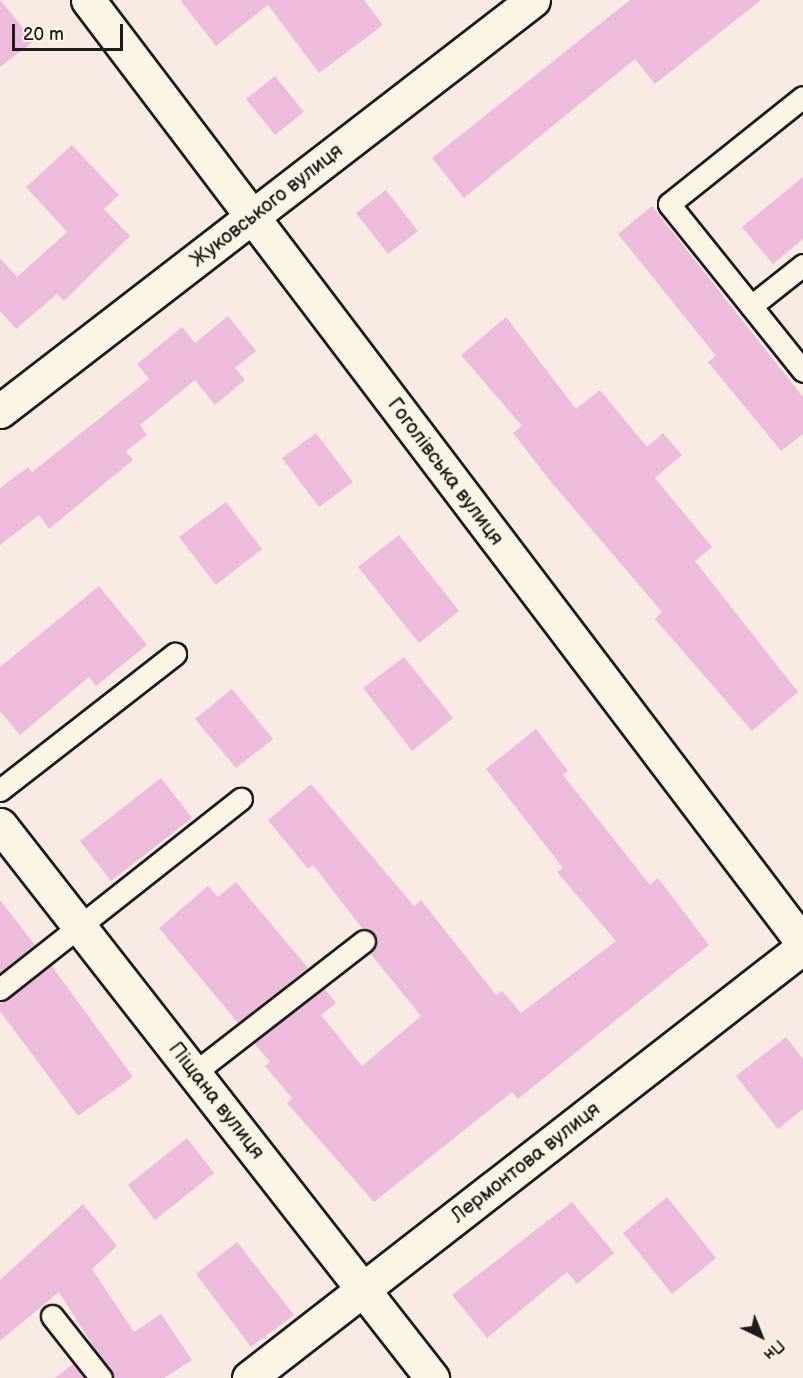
<!DOCTYPE html>
<meta charset="utf-8">
<style>
body{margin:0}
#map{position:relative;width:803px;height:1378px;overflow:hidden;background:#f9eae3;font-family:"Balsamiq Sans",sans-serif}
div>[style]{position:absolute}
[style*='--x']{left:calc(var(--x)*1px);top:calc(var(--y)*1px);width:calc(var(--w)*1px);rotate:calc(var(--a)*1deg)}
.building>*{inset:0;background:#edbcdd}
.roads{filter:drop-shadow(2px 0 #1c1c1c) drop-shadow(-2px 0 #1c1c1c) drop-shadow(0 2px #1c1c1c) drop-shadow(0 -2px #1c1c1c)}
.lane>*{height:21px;margin:-10.5px;padding:0 10.5px;transform-origin:10.5px;border-radius:10.5px;background:#fcf5e5}
.street>*{height:33px;margin:-16.5px;padding:0 16.5px;transform-origin:16.5px;border-radius:16.5px;background:#fcf5e5}
span{translate:-50% -50%;white-space:nowrap;text-align:center;line-height:1.15;-webkit-text-stroke:4.5px #fcf5e5;paint-order:stroke}
.street-label{font-size:20px;color:#1c1c1c}
.north{position:absolute;left:731px;top:1306px;width:60px;height:60px;-webkit-text-stroke:4px #fcf5e5;paint-order:stroke;rotate:137deg;font-size:16px;font-weight:700;line-height:24px;text-align:center;color:#1c1c1c}
.north::after{content:'';display:block;margin:auto;width:21px;height:27px;background:#1c1c1c;clip-path:polygon(50% 0,100% 100%,50% 72%,0 100%)}
.scale{position:absolute;left:12px;top:24px;width:111px;height:27px;box-sizing:border-box;border:3px solid #1c1c1c;border-top:0;padding-left:8px;font-size:18px;line-height:21px;white-space:nowrap;color:#1c1c1c;-webkit-text-stroke:4px #fcf5e5;paint-order:stroke}
</style>
<div id="map">
<div class="building">
<i style="clip-path:polygon(0 0,34px 41px,0 67px)"></i>
<i style="clip-path:polygon(180px 0,364px 0,383px 25px,319px 73px,268px 5px,216px 46px)"></i>
<i style="clip-path:polygon(630px 0,761px 0,655px 84px,635px 59px,464px 198px,432px 158px)"></i>
<i style="clip-path:polygon(275px 76px,304px 112px,275px 135px,246px 99px)"></i>
<i style="clip-path:polygon(72px 145px,119px 195px,104px 209px,130px 236px,64px 301px,57px 294px,16px 329px,0 311px,0 258px,17px 277px,67px 232px,26px 187px)"></i>
<i style="clip-path:polygon(803px 177px,803px 239px,773px 264px,742px 227px)"></i>
<i style="clip-path:polygon(386px 190px,418px 231px,388px 254px,356px 213px)"></i>
<i style="clip-path:polygon(652px 206px,803px 397px,803px 434px,781px 451px,708px 362px,716px 356px,618px 234px)"></i>
<i style="clip-path:polygon(228px 316px,256px 351px,235px 368px,245px 380px,215px 405px,195px 380px,140px 425px,147px 435px,126px 451px,133px 460px,49px 529px,39px 515px,0 545px,0 488px,28px 467px,32px 472px,149px 379px,137px 364px,182px 327px,195px 343px)"></i>
<i style="clip-path:polygon(506px 317px,576px 409px,600px 390px,647px 447px,663px 433px,682px 455px,655px 478px,712px 547px,695px 561px,798px 692px,752px 731px,655px 619px,662px 612px,552px 483px,513px 433px,522px 426px,461px 355px)"></i>
<i style="clip-path:polygon(316px 433px,353px 482px,319px 507px,282px 458px)"></i>
<i style="clip-path:polygon(226px 502px,262px 549px,216px 585px,179px 537px)"></i>
<i style="clip-path:polygon(399px 535px,459px 611px,419px 643px,358px 567px)"></i>
<i style="clip-path:polygon(99px 586px,147px 645px,96px 686px,89px 677px,20px 735px,0 711px,0 667px)"></i>
<i style="clip-path:polygon(404px 657px,453px 718px,412px 751px,363px 688px)"></i>
<i style="clip-path:polygon(232px 689px,273px 739px,236px 768px,195px 719px)"></i>
<i style="clip-path:polygon(536px 729px,568px 771px,563px 775px,650px 885px,658px 878px,709px 945px,518px 1099px,512px 1092px,374px 1202px,287px 1103px,292px 1098px,265px 1066px,270px 1062px,254px 1043px,324px 988px,336px 1003px,321px 1015px,362px 1066px,421px 1016px,370px 953px,377px 947px,374px 934px,362px 928px,313px 865px,308px 869px,268px 820px,311px 784px,414px 906px,421px 900px,496px 995px,502px 991px,521px 1013px,616px 941px,557px 872px,563px 868px,486px 769px)"></i>
<i style="clip-path:polygon(161px 778px,192px 818px,111px 881px,80px 841px)"></i>
<i style="clip-path:polygon(236px 882px,308px 968px,238px 1023px,159px 928px,208px 886px,218px 897px)"></i>
<i style="clip-path:polygon(0 900px,35px 945px,0 973px)"></i>
<i style="clip-path:polygon(51px 965px,133px 1077px,78px 1116px,0 1011px,0 1001px)"></i>
<i style="clip-path:polygon(786px 1037px,803px 1059px,803px 1109px,778px 1129px,736px 1076px)"></i>
<i style="clip-path:polygon(187px 1138px,214px 1173px,155px 1220px,128px 1185px)"></i>
<i style="clip-path:polygon(667px 1197px,716px 1258px,672px 1294px,623px 1233px)"></i>
<i style="clip-path:polygon(572px 1202px,614px 1253px,577px 1284px,567px 1272px,487px 1338px,452px 1295px)"></i>
<i style="clip-path:polygon(83px 1204px,117px 1246px,92px 1269px,134px 1332px,161px 1314px,192px 1360px,164px 1378px,113px 1378px,59px 1292px,0 1341px,0 1280px)"></i>
<i style="clip-path:polygon(237px 1242px,294px 1315px,251px 1347px,196px 1274px)"></i>
<i style="clip-path:polygon(73px 1364px,85px 1378px,55px 1378px)"></i>
</div>
<div class="roads">
<div class="lane">
<i style="--x:803;--y:265;--w:66;--a:141.7"></i>
<i style="--x:751;--y:306;--w:83;--a:51.3"></i>
<i style="--x:751;--y:306;--w:131;--a:-128.8"></i>
<i style="--x:669;--y:204;--w:171;--a:-38.6"></i>
<i style="--x:0;--y:790;--w:222;--a:-37.9"></i>
<i style="--x:0;--y:989;--w:307;--a:-38.3"></i>
<i style="--x:194;--y:1073;--w:215;--a:-37.8"></i>
<i style="--x:52;--y:1316;--w:79;--a:51.7"></i>
</div>
<div class="street">
<i style="--x:88;--y:0;--w:1183;--a:52.83"></i>
<i style="--x:0;--y:411;--w:673;--a:-37.64"></i>
<i style="--x:0;--y:825;--w:702;--a:52"></i>
<i style="--x:249;--y:1378;--w:702;--a:-37.88"></i>
</div>
</div>
<div class="street-label">
<span style="left:267px;top:206px;rotate:-38deg">Жуковського вулиця</span>
<span style="left:445px;top:472px;rotate:53deg">Гоголівська вулиця</span>
<span style="left:216px;top:1101px;rotate:52deg">Піщана вулиця</span>
<span style="left:526px;top:1163px;rotate:-38deg">Лермонтова вулиця</span>
</div>
<div class="north">Пн</div>
<div class="scale">20 m</div>
</div>
